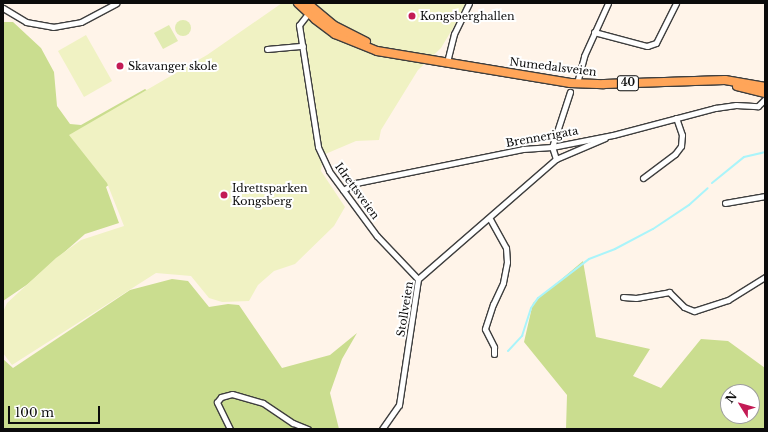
<!DOCTYPE html>
<style>
body{margin:0}
#map{position:relative;width:768px;height:432px;overflow:hidden;background:#fff4e9;font-family:"Libre Baskerville",serif}
div>[style]{position:absolute}
[style*='--x']{left:calc(var(--x)*1px);top:calc(var(--y)*1px);width:calc(var(--w)*1px);rotate:calc(var(--a)*1deg)}
.green>*{inset:0;background:#e1ebb1}
.round{border-radius:50%}
.forest>*{inset:0;background:#cadd8f}
.pitch>*{inset:0;background:#f0f2c3}
.stream>*{height:2px;margin:-1px;padding:0 1px;transform-origin:1px;border-radius:1px;background:#aaf4fa}
.roads{filter:drop-shadow(1px 0 #3e3e3e) drop-shadow(-1px 0 #3e3e3e) drop-shadow(0 1px #3e3e3e) drop-shadow(0 -1px #3e3e3e)}
.minor>*{height:5px;margin:-2.5px;padding:0 2.5px;transform-origin:2.5px;border-radius:2.5px;background:#fff}
.primary>*{height:8px;margin:-4px;padding:0 4px;transform-origin:4px;border-radius:4px;background:#ffa559}
.dots>*{width:11px;height:11px;translate:-50% -50%;box-sizing:border-box;border:2px solid #fff;border-radius:50%}
span{translate:-50% -50%;white-space:nowrap;text-align:center;line-height:1.15;-webkit-text-stroke:4px #fff;paint-order:stroke}
.shield-label span{padding:1px 3px;background:#fff;border:1px solid;border-radius:3px;-webkit-text-stroke-width:0}
.shield-label{font-size:10px;color:#0b0b0b;font-weight:700}
.poi-label{font-size:11px;color:#0b0b0b}
.left{translate:0 -50%;text-align:left}
.street-label{font-size:11px;color:#0b0b0b}
.frame{position:absolute;inset:0;border:4px solid #0b0b0b;pointer-events:none}
.north{position:absolute;left:720px;top:384px;width:40px;height:40px;box-sizing:border-box;background:#fff;border:1px solid #9d9d9d;border-radius:50%;rotate:307deg;font-size:11px;font-weight:700;line-height:16px;text-align:center;color:#0b0b0b}
.north::after{content:'';display:block;margin:auto;width:14px;height:18px;background:#c31b55;clip-path:polygon(50% 0,100% 100%,50% 72%,0 100%)}
.scale{position:absolute;left:8px;top:406px;width:92px;height:18px;box-sizing:border-box;border:2px solid #0b0b0b;border-top:0;padding-left:5px;font-size:12px;line-height:14px;white-space:nowrap;color:#0b0b0b;-webkit-text-stroke:3px #fff;paint-order:stroke}
</style>
<div id="map">
<div class="green">
<i class="round" style="left:175px;top:20px;width:16px;height:16px"></i>
<i style="clip-path:polygon(169px 25px,178px 41px,163px 49px,154px 33px)"></i>
</div>
<div class="forest">
<i style="clip-path:polygon(3px 22px,13px 22px,41px 48px,54px 72px,57px 106px,70px 124px,81px 125px,145px 89px,166px 104px,123px 173px,106px 187px,119px 223px,85px 234px,28px 284px,3px 301px)"></i>
<i style="clip-path:polygon(evenodd,583px 261px,596px 337px,650px 349px,633px 376px,661px 388px,701px 339px,728px 341px,765px 368px,765px 429px,566px 429px,567px 395px,524px 342px,533px 303px,583px 261px,728px 392px,752px 392px,752px 416px,728px 416px,728px 392px)"></i>
<i style="clip-path:polygon(172px 279px,188px 281px,209px 307px,228px 304px,239px 305px,282px 368px,330px 355px,357px 333px,342px 359px,330px 393px,339px 429px,3px 429px,3px 359px,13px 368px,130px 290px)"></i>
</div>
<div class="pitch">
<i style="clip-path:polygon(282px 3px,468px 3px,441px 48px,418px 70px,381px 130px,379px 140px,356px 141px,323px 155px,321px 171px,345px 207px,334px 226px,295px 264px,274px 271px,258px 285px,249px 301px,222px 302px,209px 298px,191px 276px,156px 273px,12px 365px,3px 353px,3px 312px,7px 303px,56px 258px,81px 240px,124px 226px,107px 183px,69px 135px,207px 55px)"></i>
<i style="clip-path:polygon(86px 35px,112px 81px,84px 97px,58px 51px)"></i>
</div>
<div class="stream">
<i style="--x:712;--y:183;--w:41;--a:-39.1"></i>
<i style="--x:744;--y:157;--w:22;--a:-13"></i>
<i style="--x:508;--y:351;--w:21;--a:-47"></i>
<i style="--x:522;--y:336;--w:29;--a:-72"></i>
<i style="--x:531;--y:308;--w:12;--a:-55"></i>
<i style="--x:538;--y:298;--w:64;--a:-37.4"></i>
<i style="--x:589;--y:259;--w:28;--a:-21"></i>
<i style="--x:615;--y:249;--w:43;--a:-27.8"></i>
<i style="--x:653;--y:229;--w:43;--a:-33.7"></i>
<i style="--x:689;--y:205;--w:25;--a:-42"></i>
</div>
<div class="roads">
<div class="minor">
<i style="--x:3;--y:8;--w:27;--a:31"></i>
<i style="--x:26;--y:22;--w:27;--a:10"></i>
<i style="--x:53;--y:27;--w:28;--a:-10"></i>
<i style="--x:81;--y:22;--w:40;--a:-28"></i>
<i style="--x:310;--y:11;--w:18;--a:128"></i>
<i style="--x:299;--y:25;--w:123;--a:81.1"></i>
<i style="--x:318;--y:147;--w:26;--a:65"></i>
<i style="--x:329;--y:171;--w:81;--a:53.6"></i>
<i style="--x:377;--y:236;--w:59;--a:46.4"></i>
<i style="--x:594;--y:32;--w:55;--a:14.8"></i>
<i style="--x:647;--y:46;--w:9;--a:-18"></i>
<i style="--x:656;--y:43;--w:45;--a:-63.4"></i>
<i style="--x:267;--y:49;--w:36;--a:-5"></i>
<i style="--x:447;--y:62;--w:29;--a:-76"></i>
<i style="--x:454;--y:34;--w:34;--a:-64"></i>
<i style="--x:577;--y:83;--w:28;--a:-75"></i>
<i style="--x:584;--y:56;--w:58;--a:-65.6"></i>
<i style="--x:556;--y:159;--w:13;--a:-108"></i>
<i style="--x:552;--y:147;--w:58;--a:-71.9"></i>
<i style="--x:643;--y:178;--w:40;--a:-37"></i>
<i style="--x:675;--y:154;--w:10;--a:-53"></i>
<i style="--x:681;--y:146;--w:11;--a:-85"></i>
<i style="--x:682;--y:135;--w:18;--a:-109"></i>
<i style="--x:343;--y:190;--w:15;--a:-28"></i>
<i style="--x:356;--y:183;--w:170;--a:-11.5"></i>
<i style="--x:523;--y:149;--w:29;--a:-4"></i>
<i style="--x:552;--y:147;--w:62;--a:-11.1"></i>
<i style="--x:613;--y:135;--w:106;--a:-14.8"></i>
<i style="--x:715;--y:108;--w:21;--a:-8"></i>
<i style="--x:736;--y:105;--w:22;--a:3"></i>
<i style="--x:758;--y:106;--w:10;--a:-45"></i>
<i style="--x:725;--y:203;--w:41;--a:-9.9"></i>
<i style="--x:490;--y:219;--w:33;--a:61"></i>
<i style="--x:506;--y:248;--w:14;--a:86"></i>
<i style="--x:507;--y:262;--w:21;--a:101"></i>
<i style="--x:503;--y:283;--w:23;--a:115"></i>
<i style="--x:493;--y:304;--w:26;--a:108"></i>
<i style="--x:485;--y:329;--w:20;--a:63"></i>
<i style="--x:494;--y:347;--w:7;--a:90"></i>
<i style="--x:623;--y:297;--w:13;--a:4"></i>
<i style="--x:636;--y:298;--w:34;--a:-10"></i>
<i style="--x:669;--y:292;--w:21;--a:45"></i>
<i style="--x:684;--y:307;--w:11;--a:22"></i>
<i style="--x:694;--y:311;--w:36;--a:-18"></i>
<i style="--x:728;--y:300;--w:44;--a:-31.9"></i>
<i style="--x:230;--y:429;--w:30;--a:-116"></i>
<i style="--x:217;--y:402;--w:6;--a:-51"></i>
<i style="--x:221;--y:397;--w:11;--a:-15"></i>
<i style="--x:232;--y:394;--w:32;--a:16"></i>
<i style="--x:263;--y:403;--w:36;--a:34"></i>
<i style="--x:293;--y:423;--w:16;--a:22"></i>
<i style="--x:382;--y:429;--w:29;--a:-55"></i>
<i style="--x:399;--y:405;--w:127;--a:-81.4"></i>
<i style="--x:418;--y:279;--w:183;--a:-41"></i>
<i style="--x:556;--y:159;--w:53;--a:-23.2"></i>
</div>
<div class="primary">
<i style="--x:298;--y:3;--w:23;--a:43"></i>
<i style="--x:315;--y:19;--w:25;--a:37"></i>
<i style="--x:335;--y:34;--w:45;--a:22"></i>
<i style="--x:377;--y:51;--w:196;--a:9.4"></i>
<i style="--x:570;--y:83;--w:34;--a:2"></i>
<i style="--x:604;--y:84;--w:121;--a:-1.9"></i>
<i style="--x:725;--y:80;--w:41;--a:9.9"></i>
<i style="--x:307;--y:3;--w:34;--a:40"></i>
<i style="--x:333;--y:25;--w:37;--a:27"></i>
<i style="--x:737;--y:86;--w:29;--a:14"></i>
</div>
</div>
<div class="dots">
<i style="left:412px;top:16px;background:#c31b55"></i>
<i style="left:120px;top:66px;background:#c31b55"></i>
<i style="left:224px;top:195px;background:#c31b55"></i>
</div>
<div class="shield-label">
<span style="left:628px;top:83px">40</span>
</div>
<div class="poi-label">
<span class="left" style="left:420px;top:16px">Kongsberghallen</span>
<span class="left" style="left:128px;top:66px">Skavanger skole</span>
<span class="left" style="left:232px;top:195px">Idrettsparken<br>Kongsberg</span>
</div>
<div class="street-label">
<span style="left:553px;top:67px;rotate:7deg">Numedalsveien</span>
<span style="left:542px;top:137px;rotate:-10deg">Brennerigata</span>
<span style="left:357px;top:191px;rotate:54deg">Idrettsveien</span>
<span style="left:405px;top:309px;rotate:-81deg">Stollveien</span>
</div>
<div class="frame"></div>
<div class="north">N</div>
<div class="scale">100 m</div>
</div>
